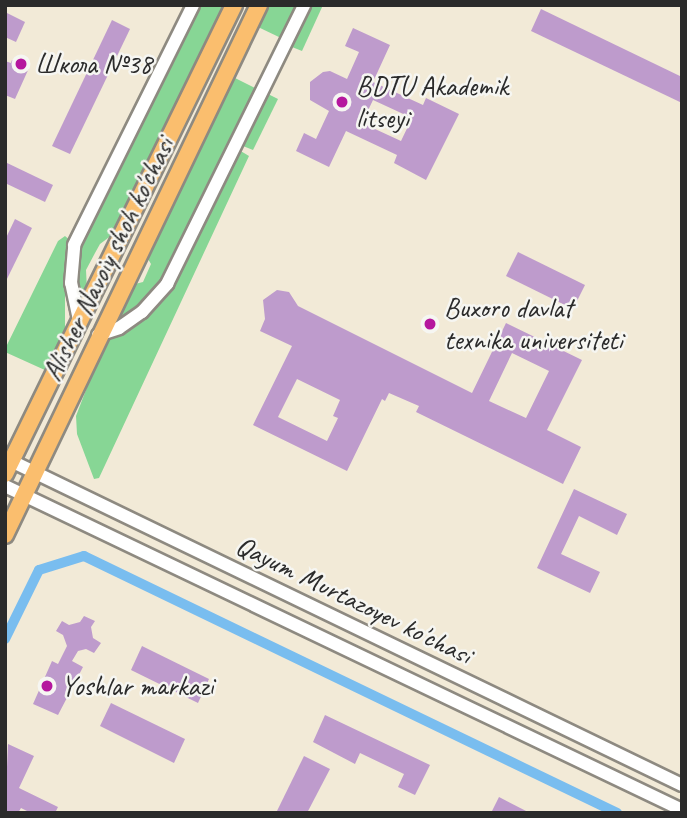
<!DOCTYPE html>
<meta charset="utf-8">
<style>
body{margin:0}
#map{position:relative;width:687px;height:818px;overflow:hidden;background:#f2ead7;font-family:Caveat,sans-serif}
div>[style]{position:absolute}
[style*='--x']{left:calc(var(--x)*1px);top:calc(var(--y)*1px);width:calc(var(--w)*1px);rotate:calc(var(--a)*1deg)}
.green>*{inset:0;background:#87d695}
.canal>*{height:10px;margin:-5px;padding:0 5px;transform-origin:5px;border-radius:5px;background:#79bdef}
.building>*{inset:0;background:#be9bcc}
.roads{filter:drop-shadow(2px 0 #8e8a81) drop-shadow(-2px 0 #8e8a81) drop-shadow(0 2px #8e8a81) drop-shadow(0 -2px #8e8a81)}
.minor>*{height:12px;margin:-6px;padding:0 6px;transform-origin:6px;border-radius:6px;background:#fff}
.major>*{height:16px;margin:-8px;padding:0 8px;transform-origin:8px;border-radius:8px;background:#fabe6e}
.dots>*{width:19px;height:19px;translate:-50% -50%;box-sizing:border-box;border:4px solid #f6f6f2;border-radius:50%}
span{translate:-50% -50%;white-space:nowrap;text-align:center;line-height:1.15;-webkit-text-stroke:5px #f6f6f2;paint-order:stroke}
.poi-label{font-size:28px;color:#2b2b2b}
.left{translate:0 -50%;text-align:left}
.street-label{font-size:28px;color:#2b2b2b}
.frame{position:absolute;inset:0;border:7px solid #2b2b2b;pointer-events:none}
</style>
<div id="map">
<div class="green">
<i style="clip-path:polygon(201px 5px,227px 5px,116px 232px,100px 244px,95px 253px,86px 270px,87px 290px,79px 307px,75px 291px,78px 255px)"></i>
<i style="clip-path:polygon(269px 5px,298px 5px,281px 38px,258px 27px)"></i>
<i style="clip-path:polygon(311px 5px,323px 5px,302px 51px,292px 47px)"></i>
<i style="clip-path:polygon(233px 77px,257px 89px,160px 286px,144px 303px,112px 327px,131px 285px,143px 282px,151px 264px,145px 254px)"></i>
<i style="clip-path:polygon(268px 94px,278px 99px,253px 150px,243px 146px)"></i>
<i style="clip-path:polygon(239px 150px,249px 156px,99px 478px,94px 479px,77px 434px,76px 416px,104px 343px,152px 312px,164px 299px)"></i>
<i style="clip-path:polygon(65px 236px,72px 242px,65px 267px,65px 330px,47px 371px,5px 352px,5px 349px,58px 241px)"></i>
</div>
<div class="canal">
<i style="--x:5;--y:639;--w:77;--a:-63.8"></i>
<i style="--x:39;--y:570;--w:47;--a:-17.3"></i>
<i style="--x:84;--y:556;--w:592;--a:25.74"></i>
</div>
<div class="building">
<i style="clip-path:polygon(541px 9px,682px 77px,682px 103px,531px 31px)"></i>
<i style="clip-path:polygon(5px 12px,25px 22px,16px 42px,5px 37px)"></i>
<i style="clip-path:polygon(112px 20px,130px 29px,70px 154px,52px 146px)"></i>
<i style="clip-path:polygon(evenodd,353px 28px,390px 45px,373px 82px,423px 105px,426px 98px,459px 114px,426px 180px,394px 163px,397px 155px,346px 131px,329px 167px,296px 151px,304px 133px,316px 139px,329px 111px,310px 100px,310px 82px,323px 72px,330px 71px,347px 79px,359px 52px,345px 46px,353px 28px,373px 100px,412px 118px,401px 141px,362px 123px,373px 100px)"></i>
<i style="clip-path:polygon(12px 60px,29px 68px,15px 99px,5px 95px,5px 61px,11px 63px)"></i>
<i style="clip-path:polygon(5px 162px,53px 185px,45px 202px,5px 183px)"></i>
<i style="clip-path:polygon(15px 219px,32px 228px,5px 283px,5px 240px)"></i>
<i style="clip-path:polygon(518px 252px,585px 285px,573px 309px,506px 276px)"></i>
<i style="clip-path:polygon(evenodd,277px 290px,289px 292px,298px 306px,472px 393px,506px 323px,582px 360px,547px 430px,581px 447px,563px 484px,416px 412px,419px 406px,389px 393px,385px 401px,382px 399px,347px 471px,253px 425px,292px 346px,260px 331px,265px 319px,263px 300px,277px 290px,512px 353px,549px 371px,526px 418px,489px 401px,512px 353px,277px 290px,297px 379px,340px 400px,333px 416px,338px 418px,327px 441px,278px 417px,297px 379px)"></i>
<i style="clip-path:polygon(574px 489px,627px 514px,617px 535px,579px 516px,561px 554px,600px 572px,590px 593px,537px 568px)"></i>
<i style="clip-path:polygon(84px 616px,95px 621px,91px 627px,93px 638px,101px 643px,94px 653px,86px 649px,78px 651px,72px 661px,83px 667px,58px 715px,33px 704px,52px 661px,58px 664px,67px 646px,63px 635px,56px 631px,62px 621px,69px 625px,80px 622px)"></i>
<i style="clip-path:polygon(142px 646px,209px 679px,198px 703px,131px 670px)"></i>
<i style="clip-path:polygon(111px 703px,185px 739px,174px 763px,100px 726px)"></i>
<i style="clip-path:polygon(325px 715px,430px 765px,415px 795px,398px 787px,404px 774px,360px 753px,355px 764px,313px 742px)"></i>
<i style="clip-path:polygon(8px 744px,34px 756px,19px 788px,58px 807px,55px 813px,31px 813px,21px 808px,18px 813px,5px 813px)"></i>
<i style="clip-path:polygon(304px 756px,330px 769px,307px 813px,276px 813px)"></i>
<i style="clip-path:polygon(499px 797px,530px 813px,491px 813px)"></i>
</div>
<div class="roads">
<div class="minor">
<i style="--x:79;--y:320;--w:38;--a:-102"></i>
<i style="--x:71;--y:283;--w:38;--a:-85"></i>
<i style="--x:74;--y:245;--w:268;--a:-63.6"></i>
<i style="--x:98;--y:335;--w:22;--a:-18"></i>
<i style="--x:119;--y:328;--w:28;--a:-35"></i>
<i style="--x:142;--y:312;--w:38;--a:-48"></i>
<i style="--x:167;--y:284;--w:311;--a:-63.8"></i>
<i style="--x:5;--y:458;--w:752;--a:25.78"></i>
<i style="--x:5;--y:486;--w:751;--a:25.57"></i>
</div>
<div class="major">
<i style="--x:5;--y:474;--w:522;--a:-63.97"></i>
<i style="--x:5;--y:535;--w:588;--a:-64.39"></i>
</div>
</div>
<div class="dots">
<i style="left:21px;top:64px;background:#b5179e"></i>
<i style="left:342px;top:102px;background:#b5179e"></i>
<i style="left:430px;top:324px;background:#b5179e"></i>
<i style="left:47px;top:686px;background:#b5179e"></i>
</div>
<div class="poi-label">
<span class="left" style="left:35px;top:64px">Школа №38</span>
<span class="left" style="left:356px;top:102px">BDTU Akademik<br>litseyi</span>
<span class="left" style="left:444px;top:324px">Buxoro davlat<br>texnika universiteti</span>
<span class="left" style="left:61px;top:686px">Yoshlar markazi</span>
</div>
<div class="street-label">
<span style="left:108px;top:259px;rotate:-64deg">Alisher Navoiy shoh ko'chasi</span>
<span style="left:354px;top:600px;rotate:26deg">Qayum Murtazoyev ko'chasi</span>
</div>
<div class="frame"></div>
</div>
